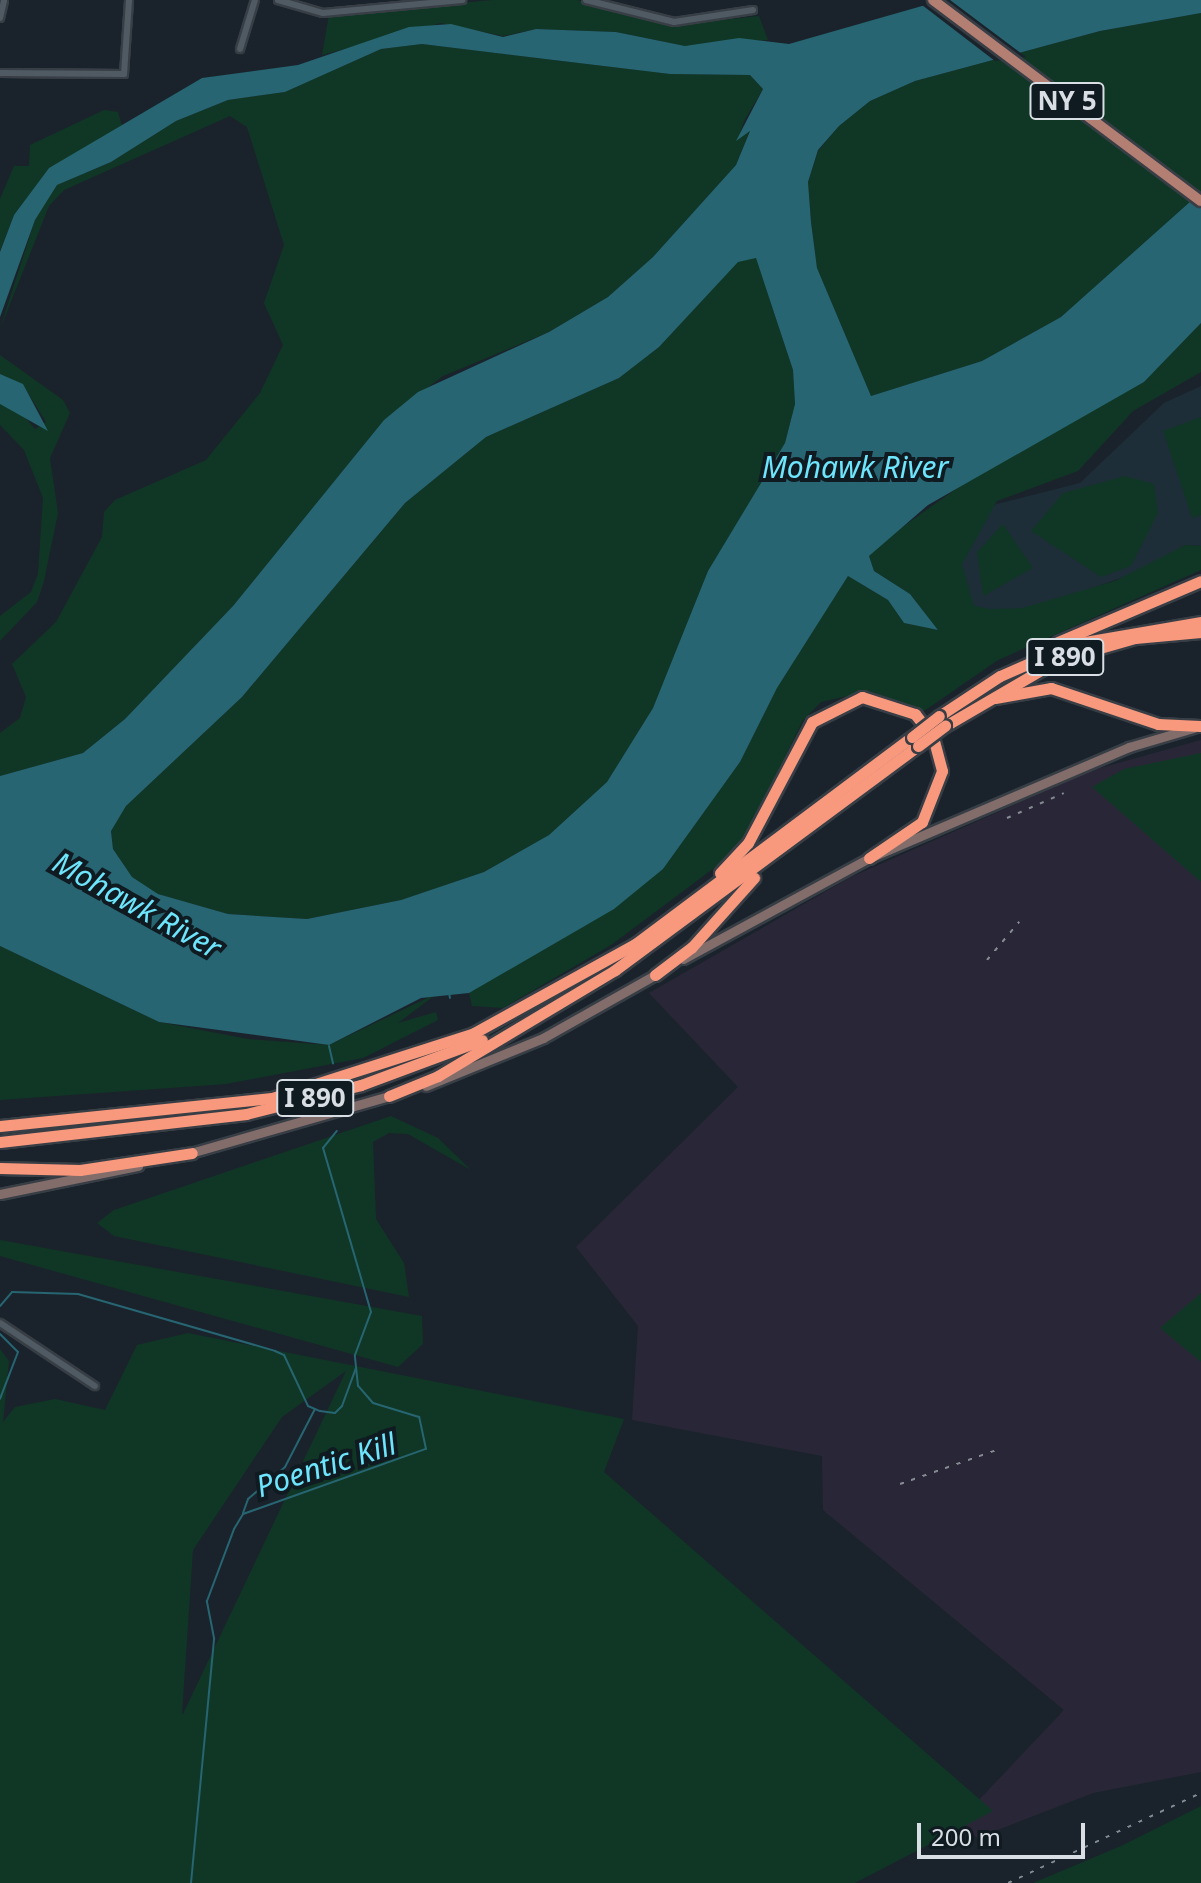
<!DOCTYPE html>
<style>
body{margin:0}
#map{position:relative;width:1201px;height:1883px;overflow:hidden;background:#1a232b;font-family:"Noto Sans",sans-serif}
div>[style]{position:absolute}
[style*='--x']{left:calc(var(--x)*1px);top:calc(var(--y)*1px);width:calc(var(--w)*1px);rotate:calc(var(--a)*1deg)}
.built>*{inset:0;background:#1e2e39}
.industrial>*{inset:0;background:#292737}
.green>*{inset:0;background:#103725}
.water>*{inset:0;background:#266571}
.pier>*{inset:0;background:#1a232b}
.stream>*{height:2px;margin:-1px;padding:0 1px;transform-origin:1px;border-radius:1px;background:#266571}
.roads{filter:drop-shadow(2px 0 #383e45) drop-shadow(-2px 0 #383e45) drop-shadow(0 2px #383e45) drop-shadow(0 -2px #383e45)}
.minor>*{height:6px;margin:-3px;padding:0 3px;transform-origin:3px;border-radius:3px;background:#4f5a63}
.secondary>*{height:9px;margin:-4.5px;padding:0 4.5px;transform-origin:4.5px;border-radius:4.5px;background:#826d6b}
.primary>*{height:10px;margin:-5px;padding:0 5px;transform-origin:5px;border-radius:5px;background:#b47f73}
.motorway>*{height:11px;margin:-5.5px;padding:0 5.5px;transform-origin:5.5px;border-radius:5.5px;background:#f8987d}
.rail>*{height:2px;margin-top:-1px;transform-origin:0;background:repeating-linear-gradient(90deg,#848b92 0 4px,transparent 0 12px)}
.bridges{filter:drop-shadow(2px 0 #383e45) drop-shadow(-2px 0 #383e45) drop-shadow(0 2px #383e45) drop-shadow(0 -2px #383e45)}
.motorway-bridge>*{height:11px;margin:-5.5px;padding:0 5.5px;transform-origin:5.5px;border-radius:5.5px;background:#f8987d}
span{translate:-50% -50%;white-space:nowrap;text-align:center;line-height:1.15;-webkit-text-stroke:8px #101a21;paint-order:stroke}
.shield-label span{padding:2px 6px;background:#101a21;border:2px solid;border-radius:6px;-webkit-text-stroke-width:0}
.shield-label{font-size:26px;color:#d8dee3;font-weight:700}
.water-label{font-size:30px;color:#6de5fc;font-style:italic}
.scale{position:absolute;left:917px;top:1823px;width:168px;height:36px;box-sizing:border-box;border:4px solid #d8dee3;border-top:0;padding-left:10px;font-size:24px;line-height:28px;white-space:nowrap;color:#d8dee3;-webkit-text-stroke:6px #101a21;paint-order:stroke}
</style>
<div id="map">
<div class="built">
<i style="clip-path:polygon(1201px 386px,1201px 546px,1185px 545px,1151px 567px,1021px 614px,972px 614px,960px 587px,952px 524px,989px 506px,1080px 483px,1164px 403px)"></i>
</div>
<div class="industrial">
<i style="clip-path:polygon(1201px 740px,1201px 1772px,1093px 1793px,977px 1838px,960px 1820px,1064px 1710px,823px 1510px,822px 1456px,632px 1420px,638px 1326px,576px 1247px,738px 1087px,649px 993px,851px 877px,1093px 770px)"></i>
</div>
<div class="green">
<i style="clip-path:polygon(492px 0,577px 0,675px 25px,759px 16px,768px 40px,685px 46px,616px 32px,536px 29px,503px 36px,441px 23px,322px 55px,329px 15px)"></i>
<i style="clip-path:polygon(1201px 13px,1201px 192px,1061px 317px,982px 361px,871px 396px,817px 268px,811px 222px,808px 182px,818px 151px,839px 126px,870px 101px,915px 81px,1100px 31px)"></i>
<i style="clip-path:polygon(422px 44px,670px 74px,750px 75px,763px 89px,744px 121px,738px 139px,750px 130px,736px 165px,653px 257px,608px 297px,549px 332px,443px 376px,384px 420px,233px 606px,125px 719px,83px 753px,0 776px,0 733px,20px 718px,26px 697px,12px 664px,56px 622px,102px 537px,104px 512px,115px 500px,206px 460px,260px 393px,283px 345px,264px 303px,284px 245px,247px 127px,230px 116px,64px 190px,49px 206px,0 329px,35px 220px,57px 185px,111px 162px,176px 121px,228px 100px,285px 92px,381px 49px)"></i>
<i style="clip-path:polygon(104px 110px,118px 112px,123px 130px,49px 168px,14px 215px,0 251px,0 199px,14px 166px,29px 166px,30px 145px)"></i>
<i style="clip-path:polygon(756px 257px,793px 370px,795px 404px,785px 443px,708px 571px,653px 708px,607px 782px,549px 835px,484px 872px,401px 900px,307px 919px,228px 914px,158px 894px,132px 878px,113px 849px,111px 830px,126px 806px,242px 697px,405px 503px,486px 437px,619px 378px,659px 347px,738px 261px)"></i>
<i style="clip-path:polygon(1201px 323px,1201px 372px,1133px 411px,1078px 471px,997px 501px,962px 564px,974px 606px,990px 609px,1022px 608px,1115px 581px,1185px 545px,1201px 546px,1201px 570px,998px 660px,924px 711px,869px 691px,821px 702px,803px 720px,747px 835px,726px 859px,611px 945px,503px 1008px,472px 1006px,469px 993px,663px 869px,740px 762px,777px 688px,848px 576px,888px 600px,904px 623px,938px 630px,910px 594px,874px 571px,869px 556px,884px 540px,976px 475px,1144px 382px)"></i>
<i style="clip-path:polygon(0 355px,63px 400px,70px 413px,50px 458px,58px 513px,44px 581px,37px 602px,0 641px,0 616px,31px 592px,38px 574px,43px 498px,24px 450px,0 425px,0 404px,17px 408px,35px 429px,46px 422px,23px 385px,0 374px)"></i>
<i style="clip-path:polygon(1201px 417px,1201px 515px,1192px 518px,1163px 431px)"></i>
<i style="clip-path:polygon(1125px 476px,1154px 484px,1158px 513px,1131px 566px,1101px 577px,1031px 531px,1063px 493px)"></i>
<i style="clip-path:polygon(1003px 524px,1033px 568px,983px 596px,977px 552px)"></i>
<i style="clip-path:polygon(1201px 753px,1201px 882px,1092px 787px,1124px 769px)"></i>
<i style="clip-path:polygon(0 946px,159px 1022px,248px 1039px,329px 1045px,438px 993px,398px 1023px,436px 1012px,438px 1020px,363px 1058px,226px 1084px,0 1100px)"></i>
<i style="clip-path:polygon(391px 1116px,438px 1138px,471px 1170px,408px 1134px,389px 1133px,373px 1142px,376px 1219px,404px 1263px,409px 1297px,114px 1236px,97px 1223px,114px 1210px)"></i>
<i style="clip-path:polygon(0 1240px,422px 1316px,423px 1344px,398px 1367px,0 1256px)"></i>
<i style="clip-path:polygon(1201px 1293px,1201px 1362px,1160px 1328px)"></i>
<i style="clip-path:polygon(evenodd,188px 1333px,624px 1419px,604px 1472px,993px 1811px,855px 1883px,0 1883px,0 1349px,9px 1361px,3px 1422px,15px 1407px,55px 1399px,105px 1410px,137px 1345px,188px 1333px,346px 1371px,183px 1714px,182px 1714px,193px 1550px,282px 1417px,346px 1371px)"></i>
<i style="clip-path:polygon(1201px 1806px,1201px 1883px,1033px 1883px,1121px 1846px)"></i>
</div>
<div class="water">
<i style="clip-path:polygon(evenodd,943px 0,1201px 0,1201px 13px,1100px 31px,915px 81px,870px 101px,839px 126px,818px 150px,808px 182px,811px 222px,817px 268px,871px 396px,982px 361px,1061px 317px,1201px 192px,1201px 323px,1144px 382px,928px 505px,869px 556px,874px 571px,910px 594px,938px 630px,904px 623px,888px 600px,848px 576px,777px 688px,740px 762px,663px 869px,614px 909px,469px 993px,421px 998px,329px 1045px,159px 1022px,0 946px,0 776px,83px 753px,125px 719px,233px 606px,384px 420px,418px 392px,549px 332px,608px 297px,653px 257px,736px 165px,750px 131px,736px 141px,763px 89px,750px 75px,670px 74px,422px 44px,381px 49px,285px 92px,228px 100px,176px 121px,111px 162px,57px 185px,35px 220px,0 317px,0 252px,14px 215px,49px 168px,202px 78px,298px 65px,409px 27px,451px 24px,503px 37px,536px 29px,616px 32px,685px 46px,739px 38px,789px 44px,943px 0,756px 258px,793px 370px,795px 404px,785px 443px,708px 571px,653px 708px,607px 782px,549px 835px,484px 872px,401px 900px,307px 919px,228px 914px,158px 894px,132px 877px,113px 849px,111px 831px,126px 806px,242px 697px,405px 503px,486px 437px,619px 378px,659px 347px,738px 262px,756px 258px)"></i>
<i style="clip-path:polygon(0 374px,23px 384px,48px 431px,0 404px)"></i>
</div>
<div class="pier">
<i style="clip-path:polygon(932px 0,950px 0,1026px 57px,995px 61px,922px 5px)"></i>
</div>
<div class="stream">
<i style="--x:449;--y:992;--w:6;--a:81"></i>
<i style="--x:329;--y:1046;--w:18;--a:77"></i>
<i style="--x:0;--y:1306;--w:18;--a:-49"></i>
<i style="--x:12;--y:1292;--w:66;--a:1.7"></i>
<i style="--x:78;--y:1294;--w:205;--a:16.1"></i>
<i style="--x:275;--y:1351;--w:10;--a:24"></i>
<i style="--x:284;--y:1355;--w:56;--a:64.8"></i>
<i style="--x:308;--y:1406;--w:13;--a:23"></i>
<i style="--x:320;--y:1411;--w:15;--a:8"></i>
<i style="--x:335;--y:1413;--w:10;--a:-45"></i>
<i style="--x:342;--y:1406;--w:40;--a:-69.8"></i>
<i style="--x:0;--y:1334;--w:25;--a:45"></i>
<i style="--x:18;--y:1352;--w:50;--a:111"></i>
<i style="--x:243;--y:1513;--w:15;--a:-70"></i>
<i style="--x:248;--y:1499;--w:49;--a:-40.9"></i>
<i style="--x:285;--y:1467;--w:65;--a:-62.7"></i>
<i style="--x:191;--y:1883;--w:246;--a:-84.6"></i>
<i style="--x:214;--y:1638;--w:38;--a:-101"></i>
<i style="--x:207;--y:1601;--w:77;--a:-69.4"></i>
<i style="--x:234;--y:1529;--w:17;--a:-59"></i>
<i style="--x:243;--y:1514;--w:194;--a:-19.6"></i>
<i style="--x:426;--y:1449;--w:33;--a:-102"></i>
<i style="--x:419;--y:1417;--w:48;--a:-163.1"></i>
<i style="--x:373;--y:1403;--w:23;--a:-131"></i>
<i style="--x:358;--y:1386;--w:31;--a:-96"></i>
<i style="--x:355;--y:1355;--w:46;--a:-69.6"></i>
<i style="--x:371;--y:1312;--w:171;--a:-106.3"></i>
<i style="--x:323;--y:1148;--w:22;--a:-51"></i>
</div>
<div class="roads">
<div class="minor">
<i style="--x:278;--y:0;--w:47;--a:16.1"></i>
<i style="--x:323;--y:13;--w:140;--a:-5.3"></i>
<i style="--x:586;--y:0;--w:91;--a:14"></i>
<i style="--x:674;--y:22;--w:80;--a:-8.6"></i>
<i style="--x:0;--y:18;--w:18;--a:-77"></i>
<i style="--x:240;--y:49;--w:51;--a:-73"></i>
<i style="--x:0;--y:73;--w:124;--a:0.5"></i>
<i style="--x:124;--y:74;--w:74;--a:-86.1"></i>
<i style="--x:0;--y:1323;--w:114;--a:33.6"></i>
</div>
<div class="secondary">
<i style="--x:683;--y:959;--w:212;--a:-28.5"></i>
<i style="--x:869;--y:858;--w:283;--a:-23.1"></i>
<i style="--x:1129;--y:747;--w:67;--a:-16.5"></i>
<i style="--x:426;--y:1086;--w:126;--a:-22.3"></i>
<i style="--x:543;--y:1038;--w:134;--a:-29.4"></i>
<i style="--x:187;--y:1154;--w:217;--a:-16"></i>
<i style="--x:0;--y:1194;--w:141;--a:-11.5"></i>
</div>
<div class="primary">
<i style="--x:933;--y:0;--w:335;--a:36.9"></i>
</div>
<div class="motorway">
<i style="--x:1058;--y:642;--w:155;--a:-23.1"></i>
<i style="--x:995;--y:698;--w:57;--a:-10.1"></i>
<i style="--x:1051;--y:688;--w:113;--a:18.6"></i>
<i style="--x:1158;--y:724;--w:42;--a:2.7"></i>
<i style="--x:939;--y:716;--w:73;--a:-33.3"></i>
<i style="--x:1000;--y:676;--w:80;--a:-23.7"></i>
<i style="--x:1073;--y:644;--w:130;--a:-9.8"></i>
<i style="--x:945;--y:726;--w:131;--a:-30.3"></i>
<i style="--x:1058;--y:660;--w:80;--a:-15.9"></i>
<i style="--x:1135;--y:638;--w:66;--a:-5.2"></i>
<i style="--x:720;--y:873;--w:41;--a:-47"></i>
<i style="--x:748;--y:843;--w:137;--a:-62.1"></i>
<i style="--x:812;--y:722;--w:56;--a:-26.6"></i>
<i style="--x:862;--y:697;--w:56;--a:17.8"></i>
<i style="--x:915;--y:714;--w:29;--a:52"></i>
<i style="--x:933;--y:737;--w:35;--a:75"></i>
<i style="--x:942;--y:771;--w:55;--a:111.4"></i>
<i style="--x:922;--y:822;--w:64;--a:145.8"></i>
<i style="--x:655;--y:975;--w:46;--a:-37.1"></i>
<i style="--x:692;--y:947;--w:93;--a:-48.1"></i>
<i style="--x:389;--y:1096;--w:53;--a:-22.2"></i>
<i style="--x:438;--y:1076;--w:206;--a:-30.9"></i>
<i style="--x:615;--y:970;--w:377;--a:-36.5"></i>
<i style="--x:0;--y:1126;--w:273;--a:-5.9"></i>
<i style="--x:272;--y:1098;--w:212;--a:-17.8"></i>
<i style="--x:474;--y:1033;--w:184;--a:-28.9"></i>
<i style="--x:635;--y:944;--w:346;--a:-36.8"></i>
<i style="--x:0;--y:1142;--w:248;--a:-6.5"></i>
<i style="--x:246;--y:1114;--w:119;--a:-14.2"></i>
<i style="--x:361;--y:1085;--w:129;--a:-20.4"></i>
<i style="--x:0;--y:1168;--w:80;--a:1.4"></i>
<i style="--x:80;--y:1170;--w:113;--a:-8.6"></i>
</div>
</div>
<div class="rail">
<i style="--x:1007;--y:818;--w:62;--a:-23.7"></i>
<i style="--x:987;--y:960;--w:50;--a:-49.9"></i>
<i style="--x:900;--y:1484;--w:108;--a:-19.4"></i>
<i style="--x:1008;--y:1883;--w:213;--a:-25"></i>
</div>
<div class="bridges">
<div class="motorway-bridge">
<i style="--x:912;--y:737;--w:34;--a:-38"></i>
<i style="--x:918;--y:746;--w:34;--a:-37"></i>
</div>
</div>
<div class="shield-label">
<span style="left:1067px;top:101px">NY 5</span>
<span style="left:1065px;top:657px">I 890</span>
<span style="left:315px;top:1098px">I 890</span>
</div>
<div class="water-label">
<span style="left:855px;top:467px">Mohawk River</span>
<span style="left:137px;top:905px;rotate:29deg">Mohawk River</span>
<span style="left:326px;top:1465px;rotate:-18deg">Poentic Kill</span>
</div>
<div class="scale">200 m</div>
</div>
